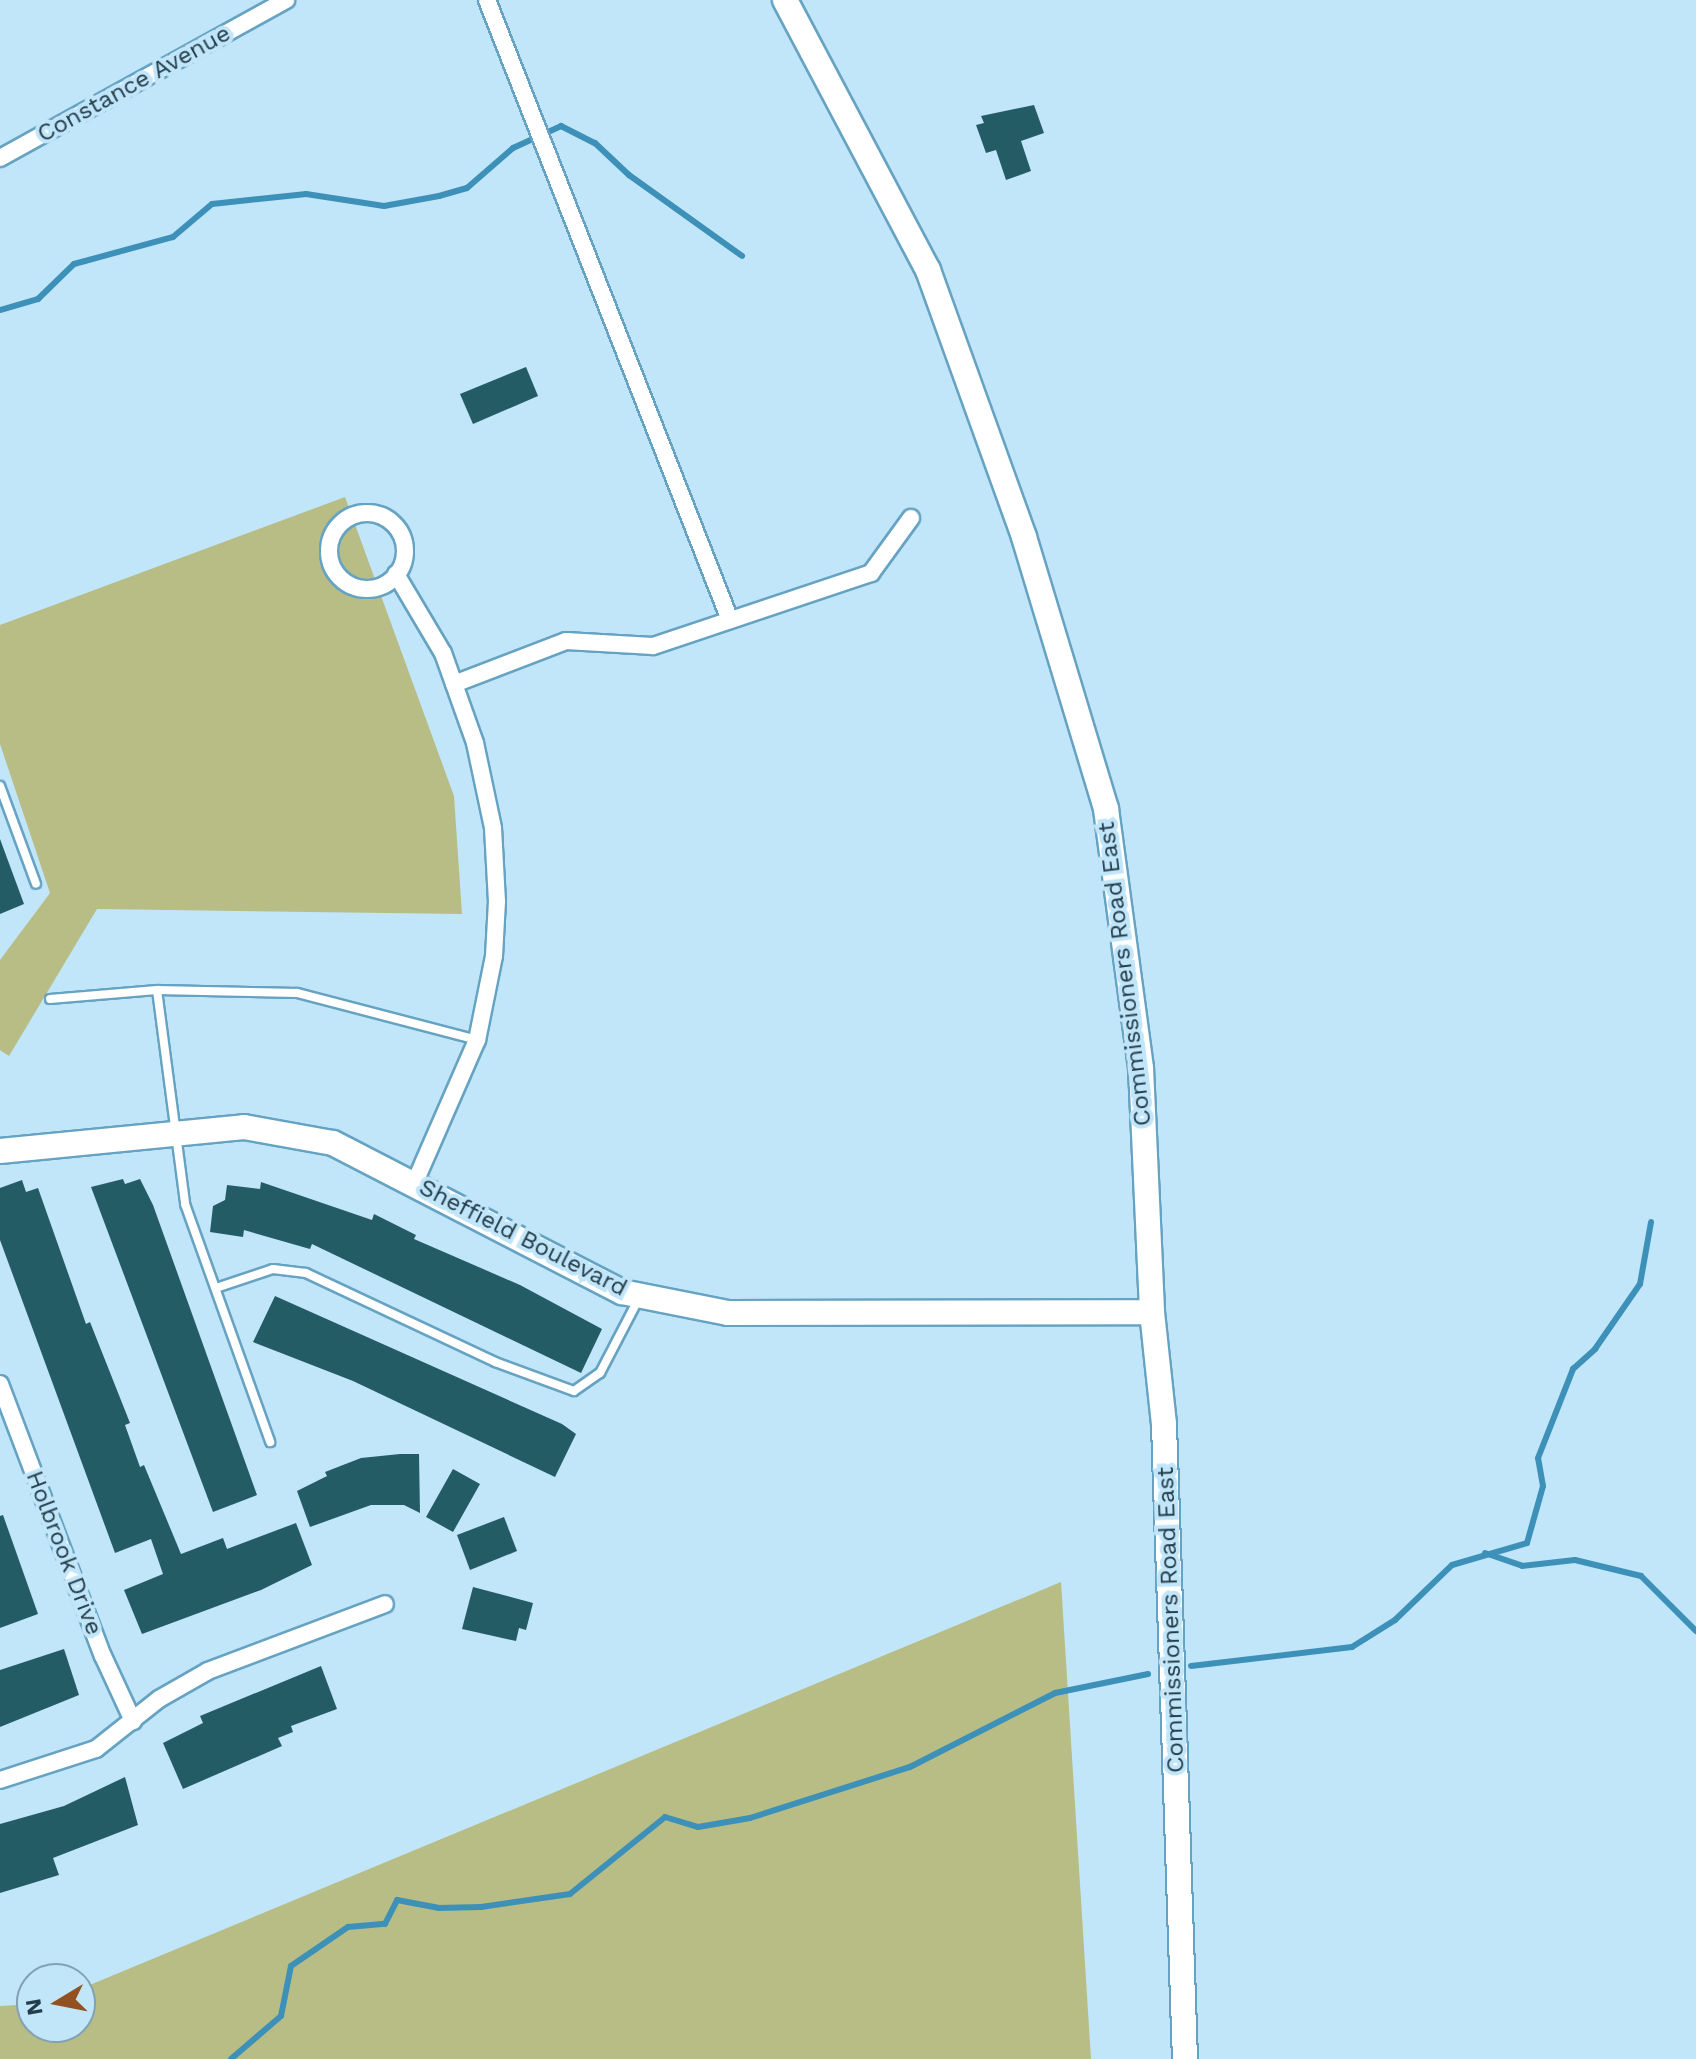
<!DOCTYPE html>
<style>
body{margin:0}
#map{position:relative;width:1696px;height:2059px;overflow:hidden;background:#c1e5f9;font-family:"Work Sans",sans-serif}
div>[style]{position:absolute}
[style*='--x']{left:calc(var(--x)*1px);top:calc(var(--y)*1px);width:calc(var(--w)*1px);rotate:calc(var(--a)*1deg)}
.green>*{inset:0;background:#b8bd85}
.stream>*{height:6px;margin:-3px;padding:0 3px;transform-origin:3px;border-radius:3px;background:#3d91b8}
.building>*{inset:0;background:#245c66}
.roads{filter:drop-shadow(2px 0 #66a3c2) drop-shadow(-2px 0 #66a3c2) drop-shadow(0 2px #66a3c2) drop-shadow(0 -2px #66a3c2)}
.lane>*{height:8px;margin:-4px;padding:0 4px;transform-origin:4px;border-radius:4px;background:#fff}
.street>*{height:16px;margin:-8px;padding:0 8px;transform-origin:8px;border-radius:8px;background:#fff}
.street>.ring{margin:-8px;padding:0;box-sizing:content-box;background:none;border:16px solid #fff;border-radius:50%}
.secondary>*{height:24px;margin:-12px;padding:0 12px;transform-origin:12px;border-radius:12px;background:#fff}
span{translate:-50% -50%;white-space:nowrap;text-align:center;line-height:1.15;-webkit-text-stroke:8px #c1e5f9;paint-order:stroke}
.street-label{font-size:24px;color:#233d4a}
.north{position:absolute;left:16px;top:1963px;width:80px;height:80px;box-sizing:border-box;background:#c1e5f9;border:2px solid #82a2b3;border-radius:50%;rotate:260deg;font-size:22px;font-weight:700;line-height:32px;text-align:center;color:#233d4a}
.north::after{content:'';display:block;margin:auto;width:28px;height:36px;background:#935021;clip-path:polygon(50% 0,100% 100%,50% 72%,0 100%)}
</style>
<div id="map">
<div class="green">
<i style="clip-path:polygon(345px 497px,454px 796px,462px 914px,97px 909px,9px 1056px,0 1050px,0 960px,50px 893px,0 744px,0 625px)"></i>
<i style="clip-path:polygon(1061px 1582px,1091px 2059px,0 2059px,0 2006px,32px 2004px,32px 2027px,80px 2027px,80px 1989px)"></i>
</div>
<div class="stream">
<i style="--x:0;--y:310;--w:40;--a:-16"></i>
<i style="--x:38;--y:299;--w:50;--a:-44.2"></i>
<i style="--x:74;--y:264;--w:103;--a:-15.3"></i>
<i style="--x:173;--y:237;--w:51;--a:-40.2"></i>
<i style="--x:212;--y:204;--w:95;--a:-6.1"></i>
<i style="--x:306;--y:194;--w:79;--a:8.7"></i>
<i style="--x:384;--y:206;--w:56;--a:-10.3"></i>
<i style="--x:439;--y:196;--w:29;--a:-16"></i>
<i style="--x:467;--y:188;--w:61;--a:-41"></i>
<i style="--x:513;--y:148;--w:53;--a:-24.6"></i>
<i style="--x:561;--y:126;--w:38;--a:27"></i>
<i style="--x:595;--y:143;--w:47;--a:43.3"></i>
<i style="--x:629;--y:175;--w:139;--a:35.6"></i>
<i style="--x:1485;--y:1553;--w:39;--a:19"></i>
<i style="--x:1522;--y:1566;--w:53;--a:-6.5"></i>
<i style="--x:1575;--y:1560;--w:68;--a:13.6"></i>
<i style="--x:1641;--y:1576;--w:78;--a:45"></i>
<i style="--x:1191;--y:1666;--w:162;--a:-6.7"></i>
<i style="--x:1352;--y:1647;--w:51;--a:-32.1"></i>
<i style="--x:1395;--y:1620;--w:79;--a:-44"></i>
<i style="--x:1452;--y:1565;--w:78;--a:-16.3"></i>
<i style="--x:1527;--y:1543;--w:59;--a:-74.3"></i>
<i style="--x:1543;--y:1486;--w:28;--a:-100"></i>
<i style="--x:1538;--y:1458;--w:96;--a:-68.5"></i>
<i style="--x:1573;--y:1369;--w:30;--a:-42"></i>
<i style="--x:1595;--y:1349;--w:79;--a:-55.3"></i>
<i style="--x:1640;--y:1284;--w:63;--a:-79.9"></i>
<i style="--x:231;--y:2059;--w:66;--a:-40.7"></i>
<i style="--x:281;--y:2016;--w:51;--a:-78.7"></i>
<i style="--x:291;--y:1966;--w:69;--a:-34.4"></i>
<i style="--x:348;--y:1927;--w:37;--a:-5"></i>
<i style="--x:385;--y:1924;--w:27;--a:-63"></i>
<i style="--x:397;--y:1900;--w:43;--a:10.8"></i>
<i style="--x:439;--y:1908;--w:42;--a:-1.4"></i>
<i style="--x:481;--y:1907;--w:90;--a:-8.3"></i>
<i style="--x:570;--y:1894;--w:122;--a:-39"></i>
<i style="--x:665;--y:1817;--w:34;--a:17"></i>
<i style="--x:698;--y:1827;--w:53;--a:-9.8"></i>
<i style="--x:750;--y:1818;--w:168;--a:-17.7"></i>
<i style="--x:910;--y:1767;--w:163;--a:-27"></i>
<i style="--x:1055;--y:1693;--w:95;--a:-11.5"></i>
</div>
<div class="building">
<i style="clip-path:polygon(1034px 105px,1044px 133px,1021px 141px,1031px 171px,1006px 180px,996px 150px,986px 153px,976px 125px,984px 123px,981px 116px)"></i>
<i style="clip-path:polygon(526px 367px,538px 396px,473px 424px,460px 394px)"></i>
<i style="clip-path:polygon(0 839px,24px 904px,0 914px)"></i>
<i style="clip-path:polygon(123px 1179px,125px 1184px,140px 1179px,153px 1205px,257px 1495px,213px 1512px,91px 1187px)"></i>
<i style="clip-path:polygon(22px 1180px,26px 1192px,38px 1188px,86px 1324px,90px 1322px,130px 1423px,125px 1425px,140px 1467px,144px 1465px,181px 1554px,223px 1538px,227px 1549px,296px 1523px,312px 1565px,261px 1590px,142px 1634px,124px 1590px,163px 1574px,151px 1539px,115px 1553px,0 1240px,0 1188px)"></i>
<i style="clip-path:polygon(261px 1182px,372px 1220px,374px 1214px,416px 1235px,414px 1239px,520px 1285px,602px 1329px,581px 1373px,312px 1244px,310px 1249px,244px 1230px,243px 1237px,210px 1232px,213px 1206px,225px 1200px,227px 1185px,260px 1189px)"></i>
<i style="clip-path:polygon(275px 1296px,562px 1424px,576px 1434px,555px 1477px,353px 1381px,253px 1342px)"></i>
<i style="clip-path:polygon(400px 1454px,419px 1454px,420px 1513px,404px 1505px,371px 1505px,310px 1527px,297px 1491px,327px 1476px,325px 1472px,361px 1458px)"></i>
<i style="clip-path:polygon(453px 1469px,480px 1484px,453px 1532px,426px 1517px)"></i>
<i style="clip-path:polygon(3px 1515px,38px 1614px,0 1628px,0 1516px)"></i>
<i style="clip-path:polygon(504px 1517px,517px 1551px,470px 1570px,457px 1535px)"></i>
<i style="clip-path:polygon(473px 1587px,533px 1603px,526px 1630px,519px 1628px,516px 1641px,462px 1629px)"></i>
<i style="clip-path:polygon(64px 1649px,79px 1695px,0 1727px,0 1670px)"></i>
<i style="clip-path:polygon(321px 1666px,337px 1709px,291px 1726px,293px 1732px,278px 1738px,282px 1746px,183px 1789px,163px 1743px,203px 1723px,200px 1716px)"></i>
<i style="clip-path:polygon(125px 1777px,138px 1825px,53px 1858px,59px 1875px,0 1893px,0 1824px,64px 1806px)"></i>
</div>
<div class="roads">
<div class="lane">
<i style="--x:0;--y:786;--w:104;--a:69.8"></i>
<i style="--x:157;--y:990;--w:216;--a:82.5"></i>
<i style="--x:185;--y:1204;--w:253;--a:70.3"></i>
<i style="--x:50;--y:999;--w:107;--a:-4.8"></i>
<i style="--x:157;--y:990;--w:140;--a:1.2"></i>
<i style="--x:297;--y:993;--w:186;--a:14.6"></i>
<i style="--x:216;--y:1288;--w:60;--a:-18.4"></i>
<i style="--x:273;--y:1269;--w:33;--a:7"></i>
<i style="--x:306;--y:1273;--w:209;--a:25.2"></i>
<i style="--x:495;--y:1362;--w:84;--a:20.2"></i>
<i style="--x:574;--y:1391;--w:32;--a:-35"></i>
<i style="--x:600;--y:1373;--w:85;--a:-62.5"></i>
</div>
<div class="street">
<i style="--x:487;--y:0;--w:666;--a:68.6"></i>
<i style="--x:0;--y:158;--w:327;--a:-28.9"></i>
<i class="ring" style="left:329px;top:513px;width:60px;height:60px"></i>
<i style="--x:396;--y:574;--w:92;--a:59.3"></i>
<i style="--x:443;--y:653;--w:96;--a:70.4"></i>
<i style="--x:475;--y:743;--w:87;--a:78"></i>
<i style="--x:493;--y:828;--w:73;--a:86.9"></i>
<i style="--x:497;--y:901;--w:55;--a:93.1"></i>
<i style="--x:494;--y:956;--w:86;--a:101.4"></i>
<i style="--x:477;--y:1040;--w:157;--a:113.6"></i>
<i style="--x:454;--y:684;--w:120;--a:-21"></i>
<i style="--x:566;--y:641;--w:87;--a:3.3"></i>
<i style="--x:653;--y:646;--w:230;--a:-18.5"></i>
<i style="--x:871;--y:573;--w:68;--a:-54"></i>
<i style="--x:0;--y:1384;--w:291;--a:69.3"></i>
<i style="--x:103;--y:1656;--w:72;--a:65.2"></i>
<i style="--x:0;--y:1780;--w:101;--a:-17.9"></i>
<i style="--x:96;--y:1749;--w:80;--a:-38.4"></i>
<i style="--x:159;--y:1699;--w:56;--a:-29.7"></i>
<i style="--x:208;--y:1671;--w:189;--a:-20.7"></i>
</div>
<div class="secondary">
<i style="--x:785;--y:0;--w:306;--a:62.1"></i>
<i style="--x:928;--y:270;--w:284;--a:70.2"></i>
<i style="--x:1024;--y:537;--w:284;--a:73.2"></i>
<i style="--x:1106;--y:809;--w:261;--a:82.3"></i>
<i style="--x:1141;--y:1068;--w:244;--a:87.4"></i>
<i style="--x:1152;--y:1312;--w:113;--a:83.9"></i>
<i style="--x:1164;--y:1424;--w:635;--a:88.11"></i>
<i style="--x:0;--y:1151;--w:245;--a:-5.6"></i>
<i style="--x:244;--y:1127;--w:90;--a:10.2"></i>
<i style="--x:333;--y:1143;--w:325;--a:27.3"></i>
<i style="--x:622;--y:1292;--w:108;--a:11.2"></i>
<i style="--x:728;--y:1313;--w:424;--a:-0.1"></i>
</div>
</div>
<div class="street-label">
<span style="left:134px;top:84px;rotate:-29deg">Constance Avenue</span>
<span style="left:1125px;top:974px;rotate:-97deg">Commissioners Road East</span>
<span style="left:523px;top:1238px;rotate:27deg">Sheffield Boulevard</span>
<span style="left:64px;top:1553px;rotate:69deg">Holbrook Drive</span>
<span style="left:1171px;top:1620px;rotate:-92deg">Commissioners Road East</span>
</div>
<div class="north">N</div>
</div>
